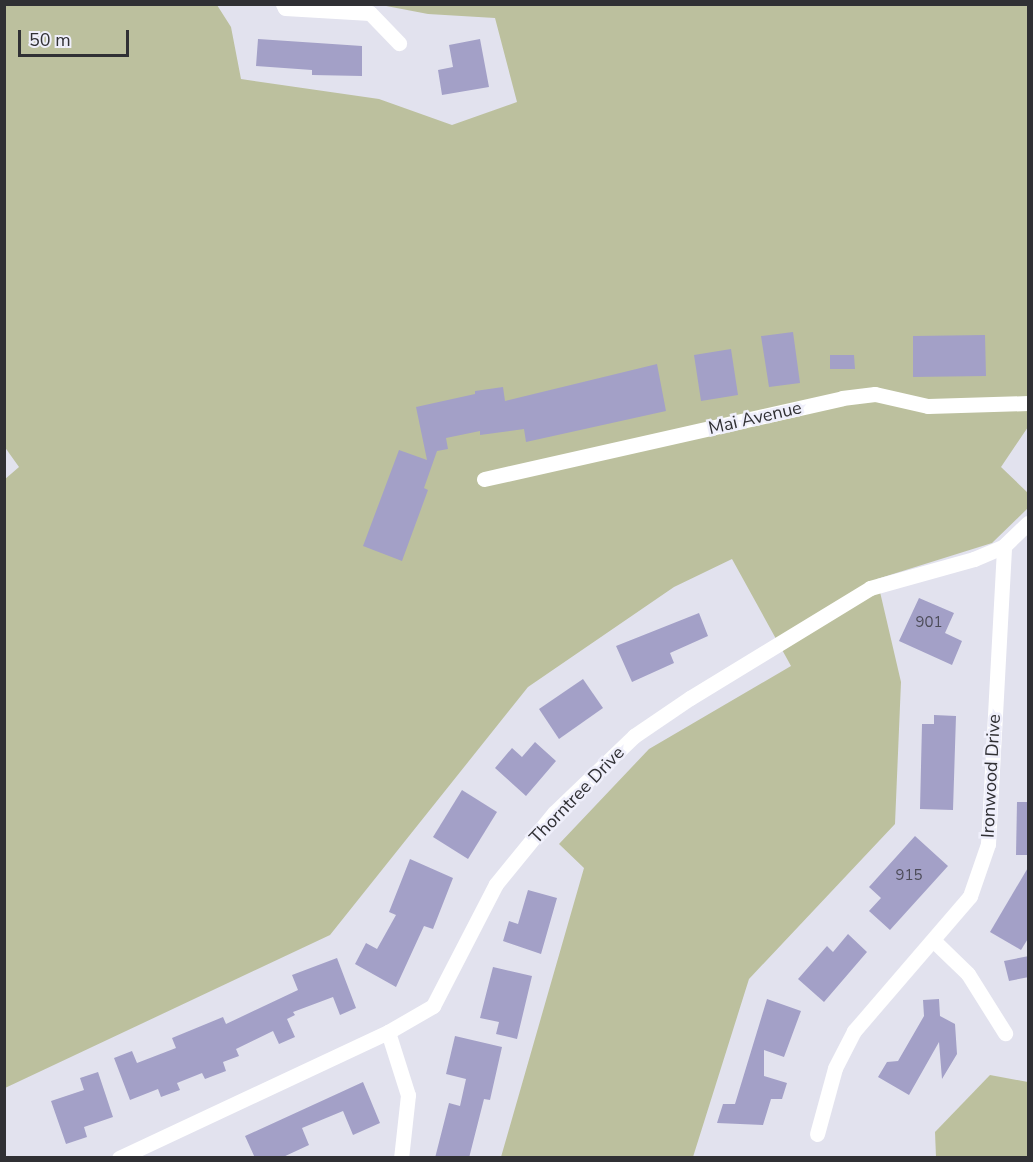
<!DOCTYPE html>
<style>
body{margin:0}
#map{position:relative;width:1033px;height:1162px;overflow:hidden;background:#e2e2ee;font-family:"Nunito Sans",sans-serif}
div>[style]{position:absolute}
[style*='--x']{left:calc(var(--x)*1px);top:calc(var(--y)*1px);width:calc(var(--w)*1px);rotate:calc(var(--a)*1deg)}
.green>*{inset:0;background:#bcc09e}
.building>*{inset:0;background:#a3a0c7}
.minor>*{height:15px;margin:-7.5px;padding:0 7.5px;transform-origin:7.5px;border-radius:7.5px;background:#fff}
span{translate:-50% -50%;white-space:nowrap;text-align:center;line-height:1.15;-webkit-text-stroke:5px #efeffb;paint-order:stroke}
.number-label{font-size:15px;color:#4d4c59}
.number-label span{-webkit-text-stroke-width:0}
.street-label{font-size:18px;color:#303034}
.frame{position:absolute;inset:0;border:6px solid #303034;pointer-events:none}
.scale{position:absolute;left:18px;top:30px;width:111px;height:27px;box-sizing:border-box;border:3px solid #303034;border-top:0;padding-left:8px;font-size:18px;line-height:21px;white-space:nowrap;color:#303034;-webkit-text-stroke:4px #efeffb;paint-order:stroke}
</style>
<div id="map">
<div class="green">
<i style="clip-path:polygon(4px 5px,217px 5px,231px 27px,241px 79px,379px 99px,452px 125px,517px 102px,495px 18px,428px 14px,381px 5px,1028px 5px,1028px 427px,1001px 467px,1028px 493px,1028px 508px,992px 543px,877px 579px,901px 682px,895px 824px,749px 979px,693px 1157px,501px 1157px,584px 868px,559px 844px,649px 749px,791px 666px,732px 559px,674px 587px,528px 687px,330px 935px,5px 1088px,4px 480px,19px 467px,4px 446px)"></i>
<i style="clip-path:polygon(990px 1075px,1028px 1082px,1028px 1157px,936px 1157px,935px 1132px)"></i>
</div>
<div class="building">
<i style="clip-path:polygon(258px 39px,362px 46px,362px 76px,312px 75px,312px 70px,256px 66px)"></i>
<i style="clip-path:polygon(480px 39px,489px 87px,442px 95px,438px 70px,453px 67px,449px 45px)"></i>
<i style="clip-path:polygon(793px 332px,800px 383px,769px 387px,761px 336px)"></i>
<i style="clip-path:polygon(985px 335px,986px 376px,913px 377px,913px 336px)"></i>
<i style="clip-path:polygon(731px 349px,738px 395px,701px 401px,694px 355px)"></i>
<i style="clip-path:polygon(830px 355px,854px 355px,855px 369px,830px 369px)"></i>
<i style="clip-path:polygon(657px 364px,666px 411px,526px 442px,524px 429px,480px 435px,480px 431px,446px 438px,448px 449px,437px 451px,424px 488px,428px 490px,402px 561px,363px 546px,399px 450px,427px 460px,416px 407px,475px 394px,475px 391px,503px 387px,505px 401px)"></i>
<i style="clip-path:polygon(919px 598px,954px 613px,945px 633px,962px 641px,952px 665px,899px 641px)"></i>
<i style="clip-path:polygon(699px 613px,708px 636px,670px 653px,674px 663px,632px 682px,616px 646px)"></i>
<i style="clip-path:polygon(583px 679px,603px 708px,559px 739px,539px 709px)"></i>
<i style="clip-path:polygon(934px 715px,956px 716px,953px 810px,920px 809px,922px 724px,934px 724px)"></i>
<i style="clip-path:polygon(535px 742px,556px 761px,526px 796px,495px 768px,512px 748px,522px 757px)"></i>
<i style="clip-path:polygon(462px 790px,497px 812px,468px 859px,433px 837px)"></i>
<i style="clip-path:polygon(1017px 802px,1029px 802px,1029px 855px,1016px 855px)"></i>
<i style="clip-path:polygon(915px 836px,948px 866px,890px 930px,869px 911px,881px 898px,869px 887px)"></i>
<i style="clip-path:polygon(410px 859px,453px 878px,433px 929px,424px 926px,396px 987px,355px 964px,366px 943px,377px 949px,396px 915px,389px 912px)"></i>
<i style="clip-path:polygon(1029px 866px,1029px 937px,1021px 950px,990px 932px)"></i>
<i style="clip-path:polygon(528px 890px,557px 898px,541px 954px,503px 941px,509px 921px,518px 924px)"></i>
<i style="clip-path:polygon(848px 934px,867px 952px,824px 1002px,798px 979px,827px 946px,833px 952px)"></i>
<i style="clip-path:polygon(1029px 956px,1029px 977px,1009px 981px,1004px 961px)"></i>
<i style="clip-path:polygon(337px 958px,356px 1008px,340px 1015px,333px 997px,293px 1012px,295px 1015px,287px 1019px,295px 1037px,279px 1044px,273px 1031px,236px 1049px,239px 1056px,223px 1062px,226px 1071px,205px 1079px,202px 1073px,177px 1083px,180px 1090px,161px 1097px,158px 1089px,130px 1100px,114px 1058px,132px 1051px,137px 1063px,176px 1048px,172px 1038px,223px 1017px,226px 1024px,298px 990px,292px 975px)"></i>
<i style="clip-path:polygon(493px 967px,532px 976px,517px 1039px,496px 1034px,499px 1022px,480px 1018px)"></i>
<i style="clip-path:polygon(767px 999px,801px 1011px,784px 1057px,764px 1050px,764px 1076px,787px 1083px,782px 1099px,771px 1099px,763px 1125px,717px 1123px,723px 1104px,735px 1104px)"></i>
<i style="clip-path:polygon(939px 999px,940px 1016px,955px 1024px,957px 1054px,942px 1079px,939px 1042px,909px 1095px,878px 1077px,887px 1062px,898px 1061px,924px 1016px,923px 1000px)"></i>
<i style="clip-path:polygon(455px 1036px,502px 1047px,490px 1100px,484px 1099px,469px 1158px,435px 1158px,449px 1103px,460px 1106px,466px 1079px,446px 1074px)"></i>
<i style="clip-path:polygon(98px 1072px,113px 1117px,84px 1127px,87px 1137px,66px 1144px,51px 1101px,84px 1090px,80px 1078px)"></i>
<i style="clip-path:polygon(363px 1082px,380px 1123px,353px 1135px,343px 1111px,302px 1128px,309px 1145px,281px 1158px,255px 1158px,245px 1136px)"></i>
</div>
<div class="minor">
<i style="--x:283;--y:4;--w:4;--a:63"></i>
<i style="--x:285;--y:8;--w:85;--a:3.4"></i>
<i style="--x:370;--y:13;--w:42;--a:46"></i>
<i style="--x:484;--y:479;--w:367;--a:-12.7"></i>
<i style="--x:842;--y:398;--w:33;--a:-7"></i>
<i style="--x:875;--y:394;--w:54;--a:12.8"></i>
<i style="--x:928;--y:406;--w:100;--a:-1.7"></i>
<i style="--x:934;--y:941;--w:47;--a:44.1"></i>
<i style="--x:968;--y:974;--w:70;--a:57.9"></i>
<i style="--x:388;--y:1032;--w:66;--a:72.4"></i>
<i style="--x:408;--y:1095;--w:63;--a:96.3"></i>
<i style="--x:817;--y:1134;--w:68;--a:-74.7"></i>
<i style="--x:835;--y:1068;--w:42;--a:-62.8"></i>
<i style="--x:854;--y:1031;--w:178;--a:-49.3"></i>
<i style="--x:970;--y:896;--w:55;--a:-70.9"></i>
<i style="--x:988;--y:844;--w:298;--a:-86.9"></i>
<i style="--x:119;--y:1158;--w:297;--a:-25.1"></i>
<i style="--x:388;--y:1032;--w:52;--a:-30"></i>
<i style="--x:433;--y:1006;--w:137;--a:-62.7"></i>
<i style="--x:496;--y:884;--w:92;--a:-50.8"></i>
<i style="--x:554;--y:813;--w:111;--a:-43.9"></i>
<i style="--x:634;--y:736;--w:68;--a:-34.2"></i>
<i style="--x:690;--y:698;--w:211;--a:-31.4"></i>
<i style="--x:870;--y:588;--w:108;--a:-15.6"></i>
<i style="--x:974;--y:559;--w:33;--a:-23"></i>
<i style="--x:1004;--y:546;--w:33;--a:-44"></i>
</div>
<div class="number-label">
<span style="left:929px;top:623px">901</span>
<span style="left:909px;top:876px">915</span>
</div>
<div class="street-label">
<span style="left:755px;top:418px;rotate:-13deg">Mai Avenue</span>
<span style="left:991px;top:776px;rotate:-87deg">Ironwood Drive</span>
<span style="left:577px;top:795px;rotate:-46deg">Thorntree Drive</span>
</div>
<div class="frame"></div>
<div class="scale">50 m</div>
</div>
